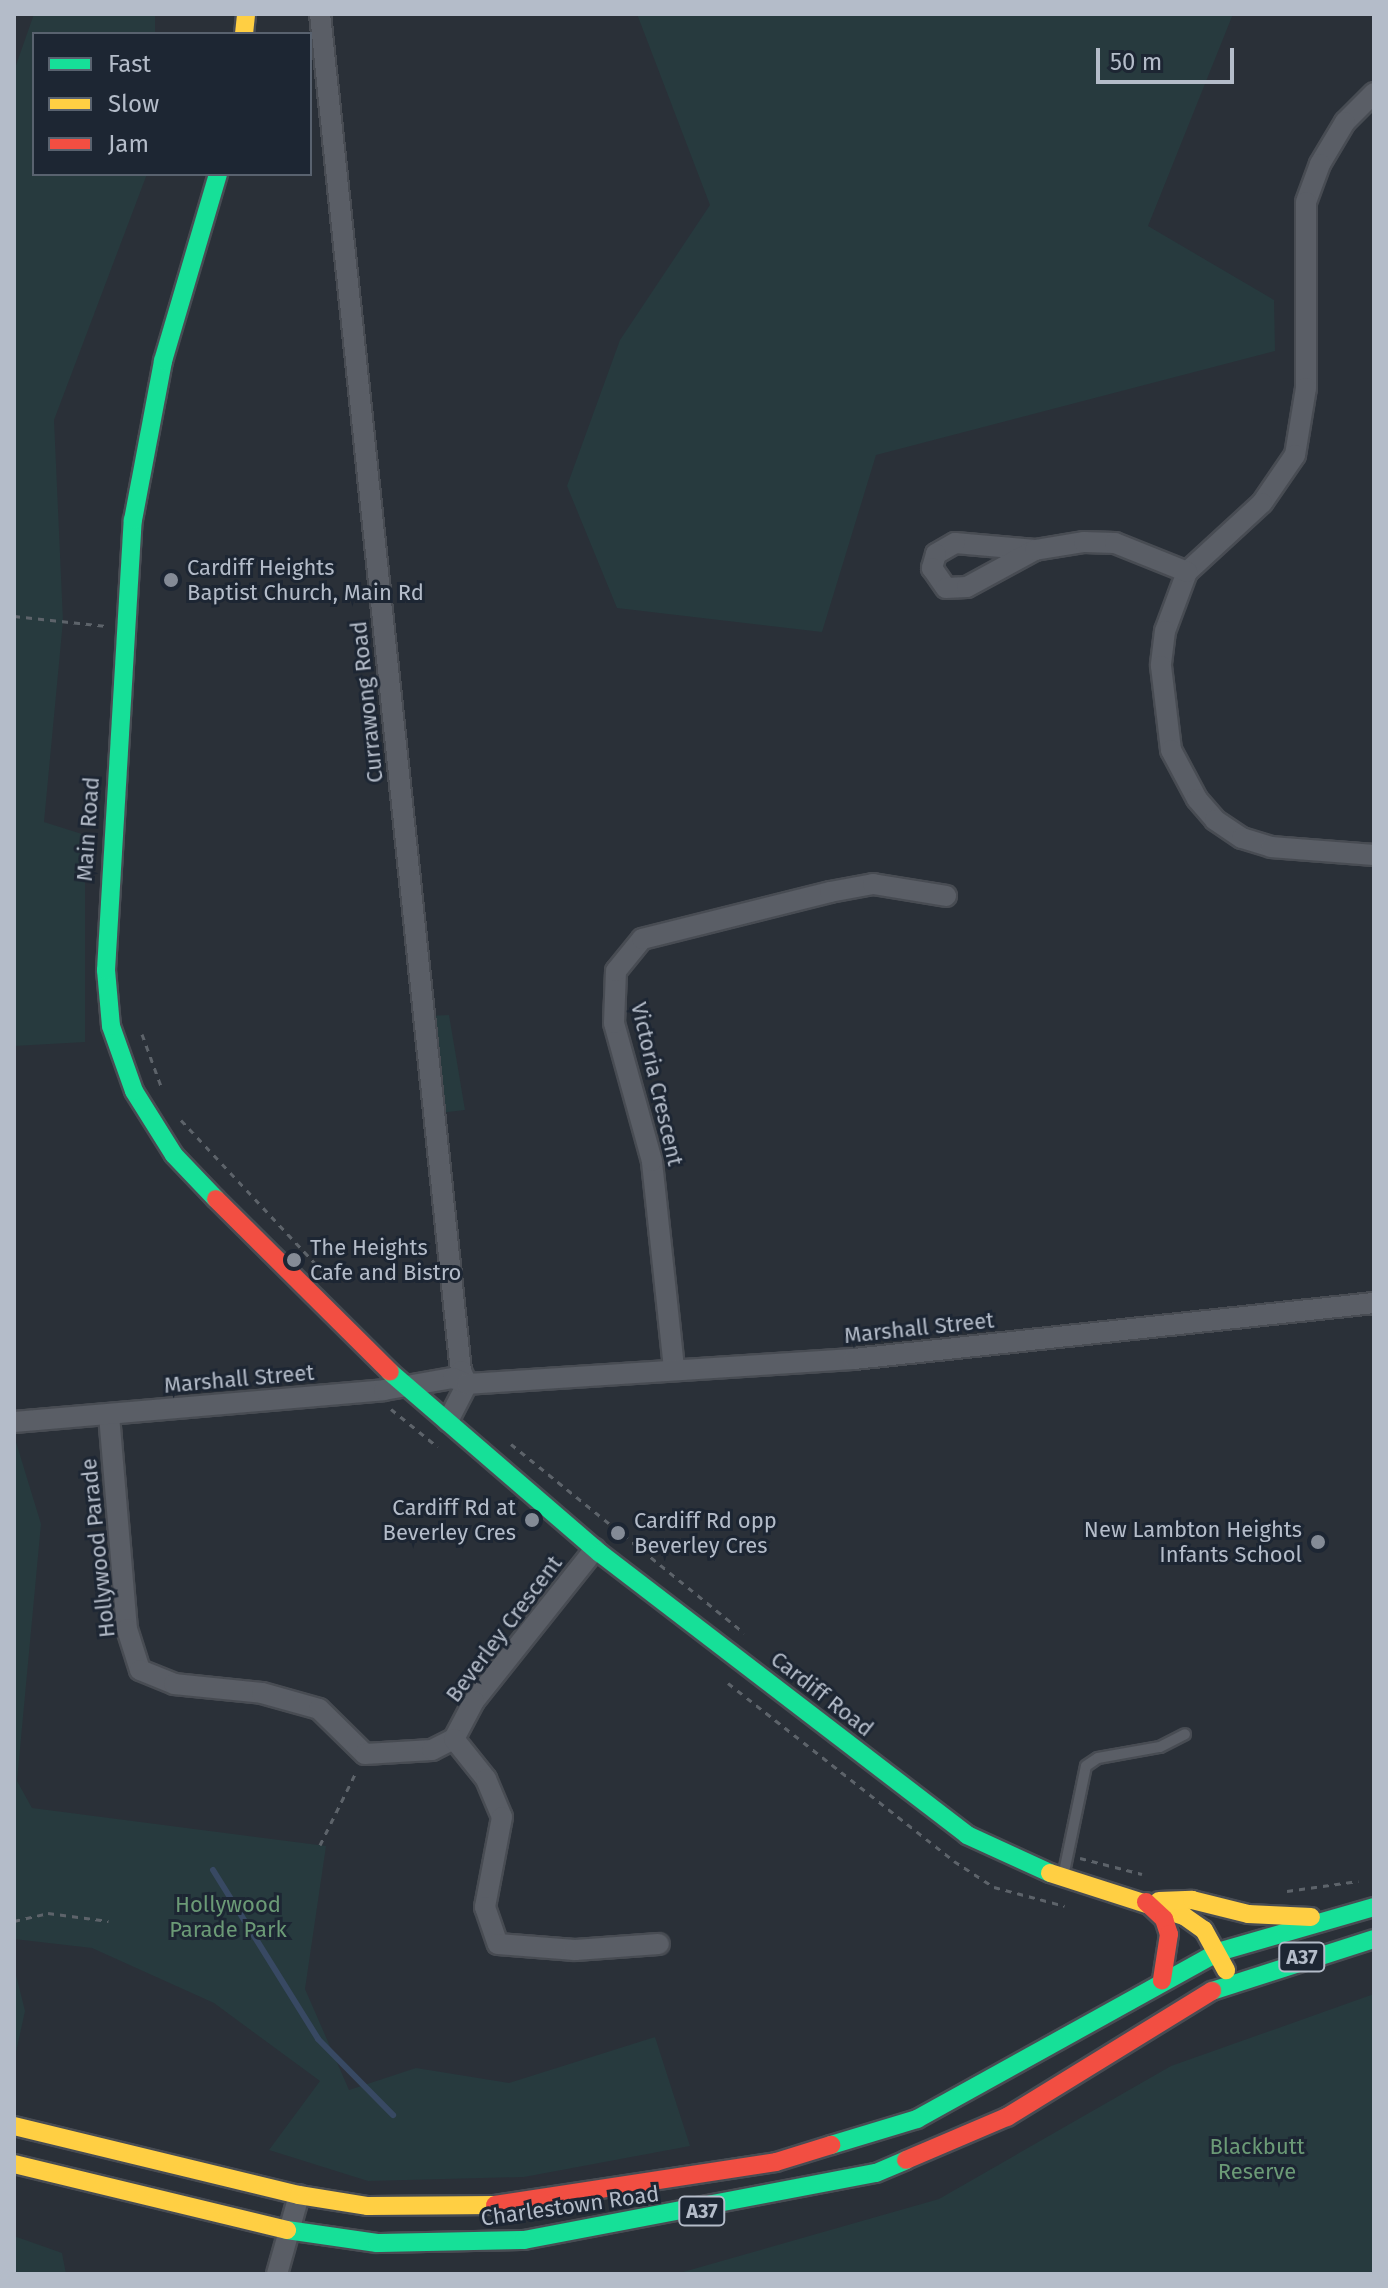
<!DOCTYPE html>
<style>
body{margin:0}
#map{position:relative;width:1388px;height:2288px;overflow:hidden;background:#2a3038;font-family:"Fira Sans",sans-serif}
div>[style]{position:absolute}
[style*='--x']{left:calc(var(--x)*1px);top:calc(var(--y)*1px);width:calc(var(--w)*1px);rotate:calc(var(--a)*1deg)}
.green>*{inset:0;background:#273a3e}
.stream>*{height:6px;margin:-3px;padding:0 3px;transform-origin:3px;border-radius:3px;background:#384963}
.path>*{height:3px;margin-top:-1.5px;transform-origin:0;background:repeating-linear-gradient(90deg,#5d636a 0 6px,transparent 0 12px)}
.roads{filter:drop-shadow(2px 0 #484c53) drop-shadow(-2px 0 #484c53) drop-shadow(0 2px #484c53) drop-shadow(0 -2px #484c53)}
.lane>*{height:10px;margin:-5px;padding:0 5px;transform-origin:5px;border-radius:5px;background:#5a5e66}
.street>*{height:20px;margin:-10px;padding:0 10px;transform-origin:10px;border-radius:10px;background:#5a5e66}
.fast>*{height:18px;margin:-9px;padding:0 9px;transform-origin:9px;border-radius:9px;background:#16e098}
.slow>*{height:18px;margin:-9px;padding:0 9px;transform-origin:9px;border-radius:9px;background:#ffcf43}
.jam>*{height:18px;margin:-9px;padding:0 9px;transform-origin:9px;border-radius:9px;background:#f24e42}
.dots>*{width:22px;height:22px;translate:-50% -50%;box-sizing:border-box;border:4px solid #1d2633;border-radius:50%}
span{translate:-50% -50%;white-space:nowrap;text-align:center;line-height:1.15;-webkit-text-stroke:6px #1d2633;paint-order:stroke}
.shield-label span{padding:2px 6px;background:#1d2633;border:2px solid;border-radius:6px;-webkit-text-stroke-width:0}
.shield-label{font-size:20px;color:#b4bcc9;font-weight:700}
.poi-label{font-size:22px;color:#b4bcc9}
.left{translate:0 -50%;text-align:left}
.right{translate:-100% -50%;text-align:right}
.street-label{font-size:22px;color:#b4bcc9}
.park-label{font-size:22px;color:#6b9a76}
.frame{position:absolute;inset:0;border:16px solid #b4bcc9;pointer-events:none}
.legend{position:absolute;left:32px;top:32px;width:280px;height:144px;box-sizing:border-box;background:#1d2633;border:2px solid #59626f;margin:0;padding:10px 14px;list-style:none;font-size:24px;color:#b4bcc9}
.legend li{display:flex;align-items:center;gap:16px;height:40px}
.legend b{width:40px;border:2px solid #59626f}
.scale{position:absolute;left:1096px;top:48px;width:138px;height:36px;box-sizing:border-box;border:4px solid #b4bcc9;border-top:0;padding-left:10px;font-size:24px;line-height:28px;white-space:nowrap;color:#b4bcc9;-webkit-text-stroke:6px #1d2633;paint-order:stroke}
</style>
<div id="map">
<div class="green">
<i style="clip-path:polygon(34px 14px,155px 14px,155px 34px,34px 34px,34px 174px,147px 174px,54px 420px,63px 621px,44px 822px,85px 835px,85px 1042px,14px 1046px,14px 71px)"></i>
<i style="clip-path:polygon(637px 14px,1233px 14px,1148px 226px,1274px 300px,1275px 351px,876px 455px,822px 632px,617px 608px,567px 486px,620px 340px,710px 205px)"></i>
<i style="clip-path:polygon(449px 1015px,465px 1110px,439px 1113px,428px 1016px)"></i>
<i style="clip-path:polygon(16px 1442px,41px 1524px,17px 1781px,32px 1808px,326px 1846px,305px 1989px,349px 2090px,416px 2068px,509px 2083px,655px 2037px,690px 2146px,524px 2177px,368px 2181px,269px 2150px,320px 2081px,214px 2003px,92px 1948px,14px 1939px)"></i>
<i style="clip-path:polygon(14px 1967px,25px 2011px,14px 2061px)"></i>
<i style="clip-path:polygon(1374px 1994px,1374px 2274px,676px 2274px,939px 2199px,1171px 2066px)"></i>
<i style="clip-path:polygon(14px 2236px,62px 2253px,66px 2274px,14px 2274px)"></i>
</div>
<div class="stream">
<i style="--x:213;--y:1870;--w:199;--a:58.1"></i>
<i style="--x:318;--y:2039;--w:107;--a:45.4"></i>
</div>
<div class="path">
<i style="--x:14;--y:616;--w:93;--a:6.2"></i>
<i style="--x:142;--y:1034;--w:55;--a:69.9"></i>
<i style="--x:181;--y:1120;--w:212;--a:46.9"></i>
<i style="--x:391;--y:1409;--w:60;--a:39"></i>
<i style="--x:511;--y:1444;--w:300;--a:39"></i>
<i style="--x:728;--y:1683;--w:288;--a:38.2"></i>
<i style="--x:954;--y:1861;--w:48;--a:33"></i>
<i style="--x:994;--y:1887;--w:73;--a:15"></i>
<i style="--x:320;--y:1845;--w:81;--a:-63.7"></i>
<i style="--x:1080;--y:1858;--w:64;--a:14.5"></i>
<i style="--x:1287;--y:1891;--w:72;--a:-8"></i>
<i style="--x:14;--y:1921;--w:35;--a:-13"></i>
<i style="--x:48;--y:1913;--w:61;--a:7.6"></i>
</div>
<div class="roads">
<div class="lane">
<i style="--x:1063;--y:1877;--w:113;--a:-78.3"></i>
<i style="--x:1086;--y:1766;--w:14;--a:-34"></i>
<i style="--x:1098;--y:1758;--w:63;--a:-10.1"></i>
<i style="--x:1160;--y:1747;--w:28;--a:-27"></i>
</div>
<div class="street">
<i style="--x:320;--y:14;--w:1364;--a:84.07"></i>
<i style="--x:461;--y:1371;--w:14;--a:65"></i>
<i style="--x:467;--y:1384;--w:42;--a:117.2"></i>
<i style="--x:1374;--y:93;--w:41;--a:135"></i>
<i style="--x:1345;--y:122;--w:49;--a:120.8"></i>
<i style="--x:1320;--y:164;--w:40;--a:110.2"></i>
<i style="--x:1306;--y:202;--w:186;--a:90"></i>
<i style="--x:1306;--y:388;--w:68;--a:99.3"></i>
<i style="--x:1295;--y:455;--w:58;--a:124.5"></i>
<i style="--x:1262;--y:503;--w:102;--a:137.4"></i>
<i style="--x:1187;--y:572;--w:63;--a:110.4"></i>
<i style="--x:1165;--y:631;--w:35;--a:97"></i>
<i style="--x:1161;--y:666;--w:85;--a:83.2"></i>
<i style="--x:1171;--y:750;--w:55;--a:62"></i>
<i style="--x:1197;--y:799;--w:28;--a:49"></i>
<i style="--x:1215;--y:820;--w:32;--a:34"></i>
<i style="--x:1242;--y:838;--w:30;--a:17"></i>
<i style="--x:1271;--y:847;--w:103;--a:4.4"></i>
<i style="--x:1035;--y:550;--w:80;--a:-175"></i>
<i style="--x:955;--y:543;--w:22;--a:150"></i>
<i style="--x:936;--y:554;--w:15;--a:106"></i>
<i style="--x:932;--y:568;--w:24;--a:55"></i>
<i style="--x:946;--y:588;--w:21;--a:-3"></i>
<i style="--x:967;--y:587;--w:77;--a:-28.6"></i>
<i style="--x:1035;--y:550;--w:50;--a:-9.3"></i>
<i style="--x:1084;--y:542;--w:31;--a:2"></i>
<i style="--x:1115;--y:543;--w:78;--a:21.9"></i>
<i style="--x:674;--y:1368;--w:208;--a:-96.1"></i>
<i style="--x:652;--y:1161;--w:143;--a:-105.4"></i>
<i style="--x:614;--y:1023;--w:52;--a:-87.8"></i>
<i style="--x:616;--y:971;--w:41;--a:-50.9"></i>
<i style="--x:642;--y:939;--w:194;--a:-14"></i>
<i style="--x:830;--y:892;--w:44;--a:-10.5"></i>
<i style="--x:873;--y:884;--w:74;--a:9.3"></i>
<i style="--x:109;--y:1415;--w:215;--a:85.2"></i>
<i style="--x:127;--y:1629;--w:43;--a:72.4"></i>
<i style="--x:140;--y:1670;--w:37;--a:22"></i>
<i style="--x:174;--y:1684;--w:88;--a:5.8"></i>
<i style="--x:262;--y:1693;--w:59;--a:15.7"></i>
<i style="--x:319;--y:1709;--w:64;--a:44.4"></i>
<i style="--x:365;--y:1754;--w:67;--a:-3.4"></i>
<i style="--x:432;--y:1750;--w:25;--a:-27"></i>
<i style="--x:14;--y:1422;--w:371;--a:-4.9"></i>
<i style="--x:384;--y:1390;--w:70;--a:-9.9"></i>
<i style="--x:453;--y:1378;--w:15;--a:23"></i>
<i style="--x:467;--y:1384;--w:388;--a:-3.7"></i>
<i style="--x:854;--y:1359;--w:523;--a:-6.15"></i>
<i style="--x:595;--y:1549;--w:194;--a:128.5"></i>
<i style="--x:474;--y:1701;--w:43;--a:117.8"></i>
<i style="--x:454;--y:1739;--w:51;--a:51.3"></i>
<i style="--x:486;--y:1779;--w:41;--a:67.2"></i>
<i style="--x:502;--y:1817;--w:92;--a:100.7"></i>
<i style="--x:485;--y:1907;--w:39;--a:71"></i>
<i style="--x:498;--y:1944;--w:77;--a:4.5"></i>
<i style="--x:575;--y:1950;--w:84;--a:-4.1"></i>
<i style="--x:277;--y:2274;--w:82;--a:-74.4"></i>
</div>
<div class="fast">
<i style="--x:216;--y:1199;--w:61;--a:-133.7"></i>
<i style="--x:174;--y:1155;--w:75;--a:-122"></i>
<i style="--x:134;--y:1091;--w:69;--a:-109.5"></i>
<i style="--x:111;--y:1026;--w:56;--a:-95.1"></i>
<i style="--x:106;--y:970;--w:451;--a:-86.6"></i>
<i style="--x:133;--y:520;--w:162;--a:-79.3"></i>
<i style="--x:163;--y:361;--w:195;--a:-73.6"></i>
<i style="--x:390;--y:1372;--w:277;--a:40.8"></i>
<i style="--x:600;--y:1553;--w:463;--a:37.5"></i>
<i style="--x:967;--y:1835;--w:91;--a:24.6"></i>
<i style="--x:1212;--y:1991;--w:170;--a:-17.8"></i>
<i style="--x:831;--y:2145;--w:90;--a:-16.8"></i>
<i style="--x:917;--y:2119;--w:344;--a:-29"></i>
<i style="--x:1218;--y:1952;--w:162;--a:-16.1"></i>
<i style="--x:287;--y:2230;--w:91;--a:8.2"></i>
<i style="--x:377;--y:2243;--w:147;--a:-1.2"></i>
<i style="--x:524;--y:2240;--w:358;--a:-10.8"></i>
<i style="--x:876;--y:2173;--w:33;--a:-23"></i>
</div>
<div class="slow">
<i style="--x:244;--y:34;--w:20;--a:-84"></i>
<i style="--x:1050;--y:1873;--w:141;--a:17.8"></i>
<i style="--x:1184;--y:1916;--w:24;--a:35"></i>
<i style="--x:1204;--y:1930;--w:46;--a:61.2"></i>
<i style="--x:1159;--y:1901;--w:33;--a:-2"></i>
<i style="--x:1192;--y:1900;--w:58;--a:14"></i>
<i style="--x:1248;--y:1914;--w:63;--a:2.7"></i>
<i style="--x:14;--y:2126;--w:293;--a:13.6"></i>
<i style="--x:299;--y:2195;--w:70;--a:9.1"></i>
<i style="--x:368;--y:2206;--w:127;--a:-0.5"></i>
<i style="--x:14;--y:2164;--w:281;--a:13.6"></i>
</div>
<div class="jam">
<i style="--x:216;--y:1199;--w:245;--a:44.8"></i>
<i style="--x:1146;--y:1902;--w:25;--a:43"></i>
<i style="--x:1164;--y:1919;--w:16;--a:72"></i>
<i style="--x:1169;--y:1934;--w:47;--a:98.7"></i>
<i style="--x:906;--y:2160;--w:110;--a:-23.1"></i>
<i style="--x:1007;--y:2117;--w:241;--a:-31.6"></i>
<i style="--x:495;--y:2205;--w:284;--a:-8.7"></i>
<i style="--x:776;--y:2162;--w:58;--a:-17.2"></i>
</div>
</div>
<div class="dots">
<i style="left:171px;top:580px;background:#848b96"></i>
<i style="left:294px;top:1260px;background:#848b96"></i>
<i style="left:532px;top:1520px;background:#848b96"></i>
<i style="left:618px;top:1533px;background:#848b96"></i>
<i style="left:1318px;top:1542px;background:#848b96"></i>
</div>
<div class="shield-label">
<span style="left:1302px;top:1957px">A37</span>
<span style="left:702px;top:2211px">A37</span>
</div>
<div class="poi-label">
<span class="left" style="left:187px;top:580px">Cardiff Heights<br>Baptist Church, Main Rd</span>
<span class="left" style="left:310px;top:1260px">The Heights<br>Cafe and Bistro</span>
<span class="right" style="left:516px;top:1520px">Cardiff Rd at<br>Beverley Cres</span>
<span class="left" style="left:634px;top:1533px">Cardiff Rd opp<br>Beverley Cres</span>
<span class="right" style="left:1302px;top:1542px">New Lambton Heights<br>Infants School</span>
</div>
<div class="street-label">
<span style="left:367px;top:702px;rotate:-96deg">Currawong Road</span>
<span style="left:88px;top:829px;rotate:-86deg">Main Road</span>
<span style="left:657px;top:1084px;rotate:77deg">Victoria Crescent</span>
<span style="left:919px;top:1328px;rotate:-6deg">Marshall Street</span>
<span style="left:239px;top:1379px;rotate:-5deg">Marshall Street</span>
<span style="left:98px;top:1548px;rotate:-96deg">Hollywood Parade</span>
<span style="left:504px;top:1629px;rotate:-53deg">Beverley Crescent</span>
<span style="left:822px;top:1694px;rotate:38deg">Cardiff Road</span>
<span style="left:570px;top:2206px;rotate:-8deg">Charlestown Road</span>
</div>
<div class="park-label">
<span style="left:228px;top:1917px">Hollywood<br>Parade Park</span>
<span style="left:1257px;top:2159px">Blackbutt<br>Reserve</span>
</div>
<div class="frame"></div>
<ul class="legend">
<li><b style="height:10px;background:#16e098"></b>Fast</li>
<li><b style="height:10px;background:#ffcf43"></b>Slow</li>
<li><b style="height:10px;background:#f24e42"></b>Jam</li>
</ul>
<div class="scale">50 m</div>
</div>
